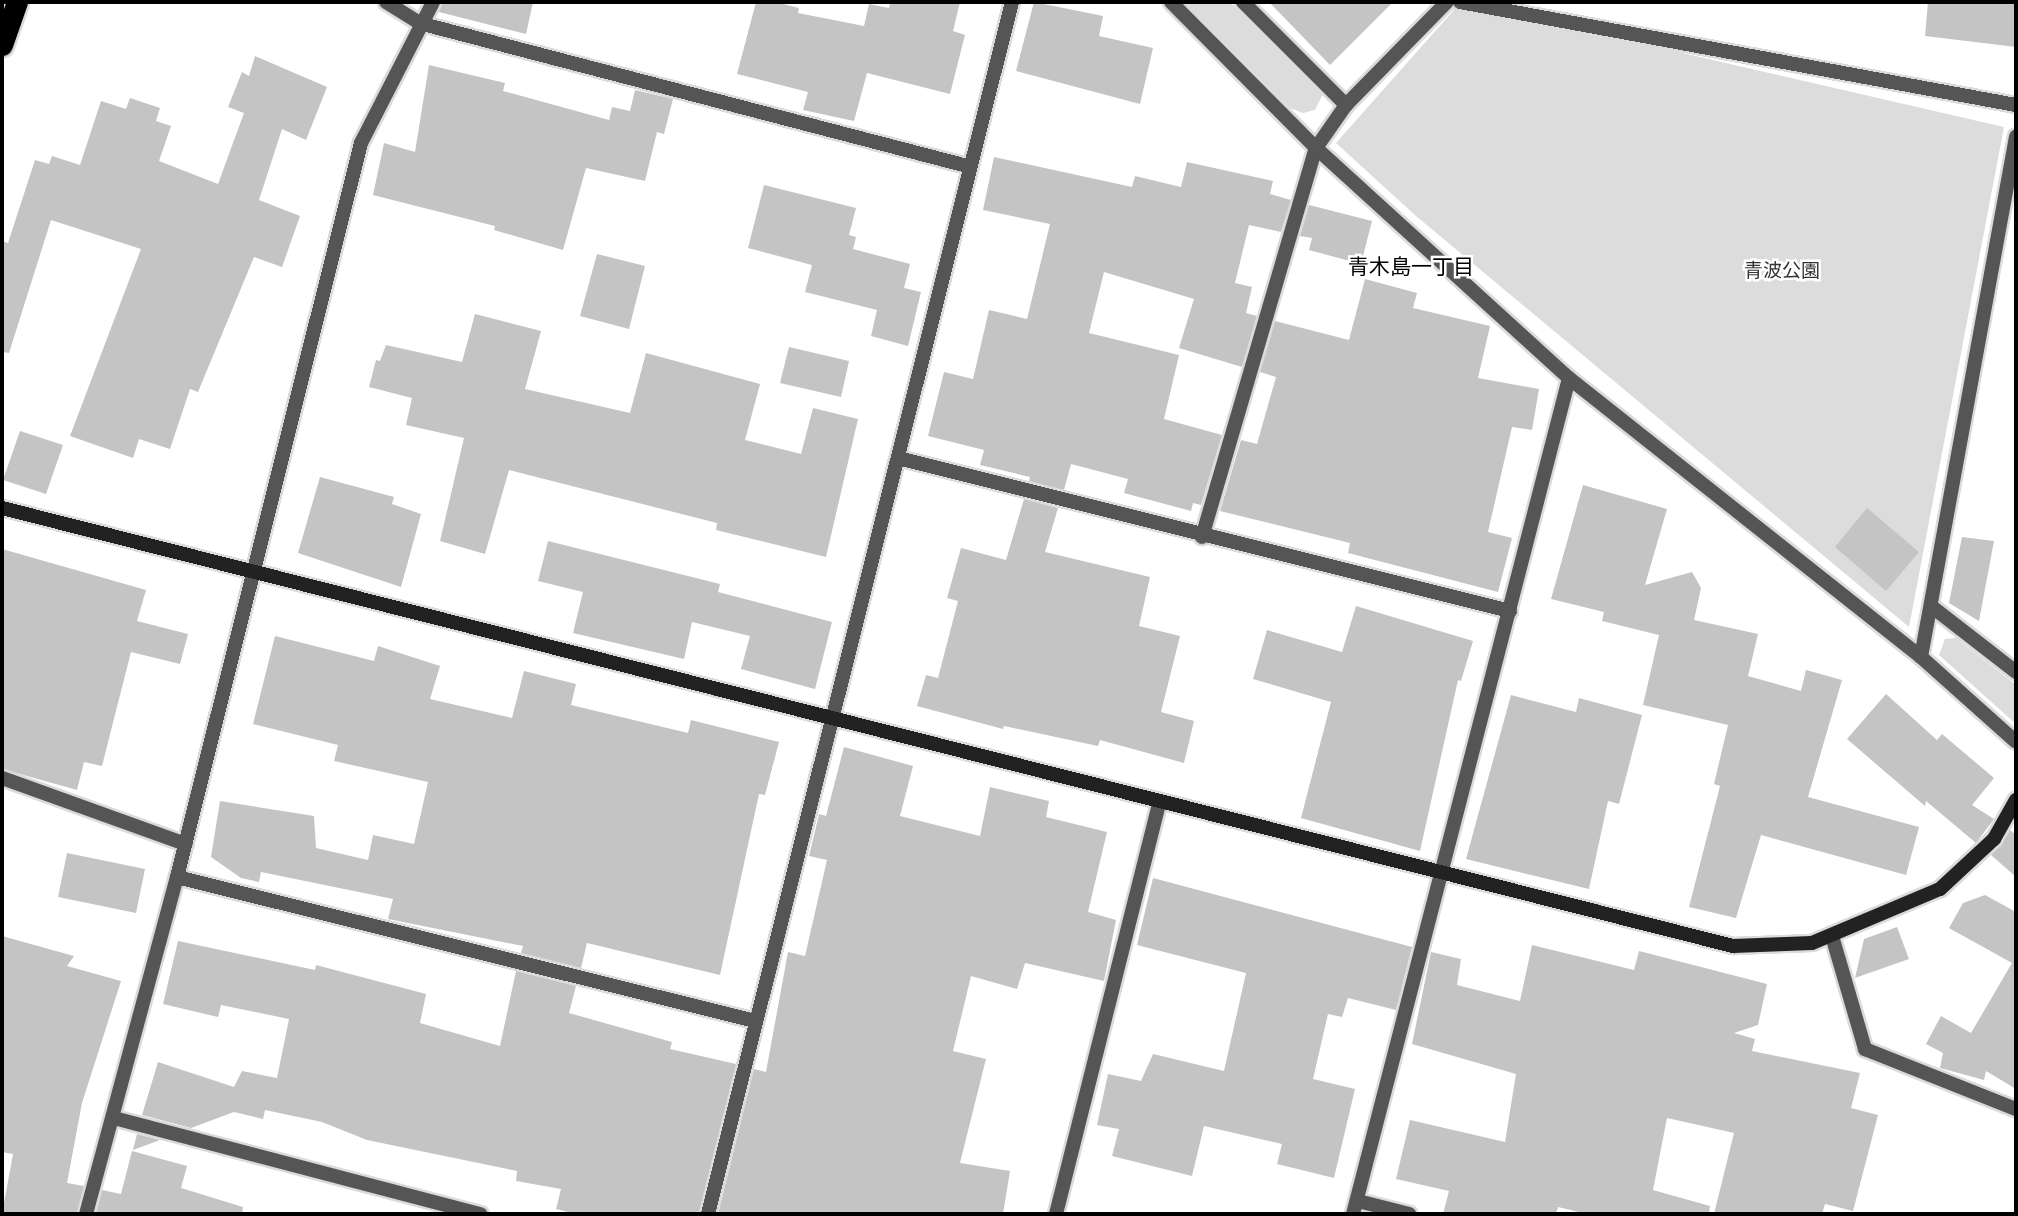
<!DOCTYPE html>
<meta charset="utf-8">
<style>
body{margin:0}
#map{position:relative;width:2018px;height:1216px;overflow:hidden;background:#fff;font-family:"Source Sans 3","Noto Sans JP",sans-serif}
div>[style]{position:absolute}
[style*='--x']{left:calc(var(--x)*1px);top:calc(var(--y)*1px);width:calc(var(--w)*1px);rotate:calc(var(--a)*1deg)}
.green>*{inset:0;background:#dcdcdc}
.building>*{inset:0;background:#c4c4c4}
.roads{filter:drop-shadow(2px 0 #dbdbdb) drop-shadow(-2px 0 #dbdbdb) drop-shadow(0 2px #dbdbdb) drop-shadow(0 -2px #dbdbdb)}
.street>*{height:14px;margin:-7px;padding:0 7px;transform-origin:7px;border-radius:7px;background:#555}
.secondary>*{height:14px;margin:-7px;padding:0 7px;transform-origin:7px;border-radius:7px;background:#222}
.highway>*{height:21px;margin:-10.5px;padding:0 10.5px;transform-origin:10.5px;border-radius:10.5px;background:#000}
span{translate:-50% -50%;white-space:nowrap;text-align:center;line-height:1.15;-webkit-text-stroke:5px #fff;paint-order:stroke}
.park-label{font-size:19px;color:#333}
.neighbourhood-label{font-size:21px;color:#000}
.frame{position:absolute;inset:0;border:4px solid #000;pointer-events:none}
</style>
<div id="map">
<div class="green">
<i style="clip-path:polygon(1184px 2px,1230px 2px,1323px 94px,1315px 110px,1303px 113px,1290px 108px)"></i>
<i style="clip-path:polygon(1461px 2px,2004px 127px,1909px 627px,1416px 216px,1336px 143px)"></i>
<i style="clip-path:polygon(1956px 638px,2016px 685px,2016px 724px,1939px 655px,1945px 639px)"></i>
</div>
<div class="building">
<i style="clip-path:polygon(443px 2px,533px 2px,526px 34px,439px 12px)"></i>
<i style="clip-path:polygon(756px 2px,775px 2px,799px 8px,798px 13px,864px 26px,869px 4px,889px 8px,890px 2px,960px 2px,953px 31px,965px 35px,950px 94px,867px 73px,854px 121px,803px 110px,808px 92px,737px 74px)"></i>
<i style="clip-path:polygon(1034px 2px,1103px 16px,1099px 36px,1153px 48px,1140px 104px,1016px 71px)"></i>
<i style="clip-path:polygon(1269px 2px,1393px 2px,1330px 65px)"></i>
<i style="clip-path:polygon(1928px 2px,2016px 2px,2016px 47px,1925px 36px)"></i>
<i style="clip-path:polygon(255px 56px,327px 87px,306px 140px,282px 129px,259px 200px,300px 216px,282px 267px,254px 257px,198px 392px,190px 389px,170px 449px,139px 439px,133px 458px,70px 436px,141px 249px,51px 220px,9px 353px,2px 352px,2px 241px,8px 243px,35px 160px,49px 164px,52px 156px,80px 165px,101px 101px,126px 109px,130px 98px,160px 108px,156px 121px,171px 126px,159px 161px,218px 184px,244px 113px,228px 107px,242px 72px,249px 76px)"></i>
<i style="clip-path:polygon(429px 65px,505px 83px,503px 91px,609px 120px,612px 107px,630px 111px,635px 90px,673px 99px,664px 134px,657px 132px,645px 181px,586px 168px,563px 250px,494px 230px,495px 226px,373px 195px,384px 143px,415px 152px)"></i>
<i style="clip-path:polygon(994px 157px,1132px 187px,1135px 176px,1181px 187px,1187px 162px,1273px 181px,1270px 194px,1291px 200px,1281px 232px,1249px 225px,1235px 283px,1252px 287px,1246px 313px,1257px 316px,1242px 367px,1179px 348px,1194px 299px,1104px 272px,1089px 333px,1179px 355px,1164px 419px,1222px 435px,1201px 505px,1193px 503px,1191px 511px,1124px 493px,1128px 479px,1071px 464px,1064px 490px,1029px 481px,1030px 477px,980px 465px,984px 450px,928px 436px,944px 372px,973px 379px,989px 310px,1027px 319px,1050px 224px,983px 210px)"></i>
<i style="clip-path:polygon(764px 185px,856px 208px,849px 235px,856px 237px,853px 249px,910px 264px,904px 288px,921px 292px,908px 346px,871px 336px,877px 310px,805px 292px,812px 265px,748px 248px)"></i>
<i style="clip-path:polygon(1309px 205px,1372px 221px,1361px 264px,1309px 250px,1312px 238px,1300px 236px)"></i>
<i style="clip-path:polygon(597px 254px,645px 266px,629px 329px,580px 316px)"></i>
<i style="clip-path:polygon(1365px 279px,1417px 293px,1413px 308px,1490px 326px,1478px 378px,1539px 389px,1532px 430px,1512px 427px,1488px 532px,1512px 538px,1498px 592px,1348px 553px,1350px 543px,1220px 511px,1241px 440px,1257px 444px,1276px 377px,1260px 372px,1275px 321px,1349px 340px)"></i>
<i style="clip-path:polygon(475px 314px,541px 331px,525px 389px,630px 413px,646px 353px,760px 384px,745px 440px,801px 454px,813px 408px,858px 419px,826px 557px,716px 530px,717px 523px,509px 470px,485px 554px,440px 541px,464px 438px,406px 425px,412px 398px,369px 387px,376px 360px,380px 361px,386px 345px,462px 362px)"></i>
<i style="clip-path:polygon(789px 347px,849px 361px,841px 397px,780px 383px)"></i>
<i style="clip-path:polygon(20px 431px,63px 445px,46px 494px,3px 480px)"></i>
<i style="clip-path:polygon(320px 477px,394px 497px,392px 504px,421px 514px,401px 587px,298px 553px)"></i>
<i style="clip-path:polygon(1583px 485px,1667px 509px,1645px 585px,1692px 572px,1701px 588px,1694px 620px,1758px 634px,1748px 676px,1801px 691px,1806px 670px,1842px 680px,1808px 797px,1919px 827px,1906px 875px,1761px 835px,1736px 918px,1689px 907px,1720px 786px,1714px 784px,1728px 725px,1643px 705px,1659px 635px,1602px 621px,1604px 612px,1551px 599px)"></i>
<i style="clip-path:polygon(1024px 499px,1058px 508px,1045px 552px,1150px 577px,1139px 626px,1180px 636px,1161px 712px,1194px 721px,1184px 763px,1100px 740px,1098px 746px,1004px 726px,1003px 729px,917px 706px,926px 675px,938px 678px,958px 601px,947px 598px,961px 548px,1006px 560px)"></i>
<i style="clip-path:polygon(1867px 508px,1919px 552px,1886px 591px,1835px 547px)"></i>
<i style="clip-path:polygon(1962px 537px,1994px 541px,1979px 621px,1949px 603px)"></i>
<i style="clip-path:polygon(548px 541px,720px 584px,718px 592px,832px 622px,815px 689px,741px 669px,750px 636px,692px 622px,684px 659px,573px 633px,583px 592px,538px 581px)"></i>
<i style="clip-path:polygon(2px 549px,146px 590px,137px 621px,188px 634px,180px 664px,131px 652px,102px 766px,84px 762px,77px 790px,2px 769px)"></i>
<i style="clip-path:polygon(1356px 606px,1473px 641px,1461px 681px,1458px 680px,1420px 851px,1301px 818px,1331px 702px,1253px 679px,1267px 630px,1342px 652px)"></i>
<i style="clip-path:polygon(275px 636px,374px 661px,378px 646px,440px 666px,430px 699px,512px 718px,524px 671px,576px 684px,571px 705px,688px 733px,691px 720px,779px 742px,765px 795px,759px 794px,720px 975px,587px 943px,581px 968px,521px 953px,523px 946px,388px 919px,393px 899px,261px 872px,259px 882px,241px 878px,211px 857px,220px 801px,314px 816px,316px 848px,368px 860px,373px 835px,414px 844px,428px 782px,334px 761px,338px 745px,253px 724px)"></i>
<i style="clip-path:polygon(1886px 694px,1937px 740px,1942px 734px,1994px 778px,1972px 805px,1994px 819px,1976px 843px,1926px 801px,1925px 806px,1847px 739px)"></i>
<i style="clip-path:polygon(1511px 695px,1576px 712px,1579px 698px,1642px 715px,1619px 804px,1608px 801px,1589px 889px,1466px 859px)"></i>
<i style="clip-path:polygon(844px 747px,913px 766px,900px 816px,980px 836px,990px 787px,1049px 801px,1046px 817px,1107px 832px,1088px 912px,1116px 920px,1104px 981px,1025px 963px,1017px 989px,971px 976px,953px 1051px,986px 1059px,960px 1163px,1010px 1171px,1003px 1214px,718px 1214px,754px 1069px,766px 1072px,788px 952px,805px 956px,827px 860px,809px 856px,819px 814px,826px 816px)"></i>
<i style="clip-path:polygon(2010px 830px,2016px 835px,2016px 877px,1991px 855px)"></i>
<i style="clip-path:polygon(67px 853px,145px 869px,136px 913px,58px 897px)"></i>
<i style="clip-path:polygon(1153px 878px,1412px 947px,1396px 1010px,1348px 998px,1342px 1017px,1328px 1014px,1313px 1079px,1355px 1089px,1334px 1178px,1277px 1164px,1282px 1144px,1204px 1126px,1192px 1176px,1112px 1156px,1119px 1129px,1097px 1125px,1108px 1074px,1141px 1081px,1153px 1054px,1224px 1071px,1246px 973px,1137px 945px)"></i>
<i style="clip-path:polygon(1985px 895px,2016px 912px,2016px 1089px,1986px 1071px,1984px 1080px,1940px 1068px,1943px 1053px,1926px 1044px,1941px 1016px,1971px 1033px,2012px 963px,1949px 928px,1963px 903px)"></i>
<i style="clip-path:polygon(1897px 927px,1909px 959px,1855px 978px,1864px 939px)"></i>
<i style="clip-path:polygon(2px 936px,74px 956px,67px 966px,121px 981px,82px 1103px,67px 1183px,84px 1186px,77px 1214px,2px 1214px,13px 1154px,2px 1152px)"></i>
<i style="clip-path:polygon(178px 941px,315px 970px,316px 965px,426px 994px,420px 1023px,500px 1046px,516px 971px,576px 986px,569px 1013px,672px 1042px,670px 1049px,736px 1064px,699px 1214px,576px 1214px,556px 1209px,561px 1189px,516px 1181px,517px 1171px,367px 1140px,322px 1122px,265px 1110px,263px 1119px,234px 1112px,191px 1128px,142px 1115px,158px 1062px,234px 1087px,242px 1071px,277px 1078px,289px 1019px,221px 1005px,218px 1017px,163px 1004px)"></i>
<i style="clip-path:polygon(1532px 945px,1634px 970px,1639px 951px,1767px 984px,1758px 1025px,1734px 1033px,1755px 1039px,1752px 1051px,1860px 1073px,1851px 1108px,1878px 1115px,1853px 1211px,1825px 1204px,1822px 1214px,1714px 1214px,1734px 1133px,1667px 1118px,1653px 1190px,1710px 1206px,1709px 1214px,1587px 1214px,1558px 1207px,1556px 1214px,1443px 1214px,1449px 1191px,1396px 1179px,1410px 1120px,1505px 1142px,1516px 1074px,1412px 1044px,1431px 952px,1461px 959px,1457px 985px,1520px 1001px)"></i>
<i style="clip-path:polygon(137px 1134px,160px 1140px,133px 1150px)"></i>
<i style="clip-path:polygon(132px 1151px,187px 1166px,181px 1188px,243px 1207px,242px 1214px,96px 1214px,102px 1190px,121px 1194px)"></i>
</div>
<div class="roads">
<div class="street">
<i style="--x:386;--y:2;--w:39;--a:32"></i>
<i style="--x:419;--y:23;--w:570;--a:14.62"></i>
<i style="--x:1171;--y:2;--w:206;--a:45.2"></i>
<i style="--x:1316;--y:148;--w:342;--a:42.3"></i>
<i style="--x:1569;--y:378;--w:449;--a:38.4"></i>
<i style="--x:1921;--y:657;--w:127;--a:41.8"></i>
<i style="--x:1243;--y:2;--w:146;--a:45"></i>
<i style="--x:1460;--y:2;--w:565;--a:10.5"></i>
<i style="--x:898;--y:458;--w:631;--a:14.04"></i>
<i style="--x:1202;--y:537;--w:405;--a:-73.7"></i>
<i style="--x:1316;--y:148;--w:52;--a:-55.1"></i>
<i style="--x:1346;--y:105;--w:144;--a:-45.6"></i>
<i style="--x:1931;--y:606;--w:108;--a:37.8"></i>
<i style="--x:1921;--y:657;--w:529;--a:-79.65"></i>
<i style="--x:2;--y:778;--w:195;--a:19.8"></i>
<i style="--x:177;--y:877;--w:596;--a:13.99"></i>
<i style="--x:1832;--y:936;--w:118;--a:73.7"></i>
<i style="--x:1865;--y:1049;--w:162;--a:21.7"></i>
<i style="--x:114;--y:1118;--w:379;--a:14.7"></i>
<i style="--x:1358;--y:1201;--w:53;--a:14.3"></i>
<i style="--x:86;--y:1214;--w:349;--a:-74.9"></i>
<i style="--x:177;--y:877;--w:757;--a:-75.93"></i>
<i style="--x:361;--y:143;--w:158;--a:-62.9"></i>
<i style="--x:708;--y:1214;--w:1250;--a:-75.92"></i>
<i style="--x:1056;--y:1214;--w:423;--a:-75.9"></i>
<i style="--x:1353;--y:1214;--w:863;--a:-75.51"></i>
</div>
<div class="secondary">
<i style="--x:2;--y:508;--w:1786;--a:14.2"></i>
<i style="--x:1733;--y:946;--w:79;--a:-2.2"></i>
<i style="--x:1812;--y:943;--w:139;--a:-22.9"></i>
<i style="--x:1940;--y:889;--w:74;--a:-42.8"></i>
<i style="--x:1994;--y:839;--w:45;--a:-60.6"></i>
</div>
<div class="highway">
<i style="--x:2;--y:45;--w:46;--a:-70.8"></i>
</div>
</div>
<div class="park-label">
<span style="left:1782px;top:272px">青波公園</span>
</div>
<div class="neighbourhood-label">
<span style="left:1411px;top:267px">青木島一丁目</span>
</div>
<div class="frame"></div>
</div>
